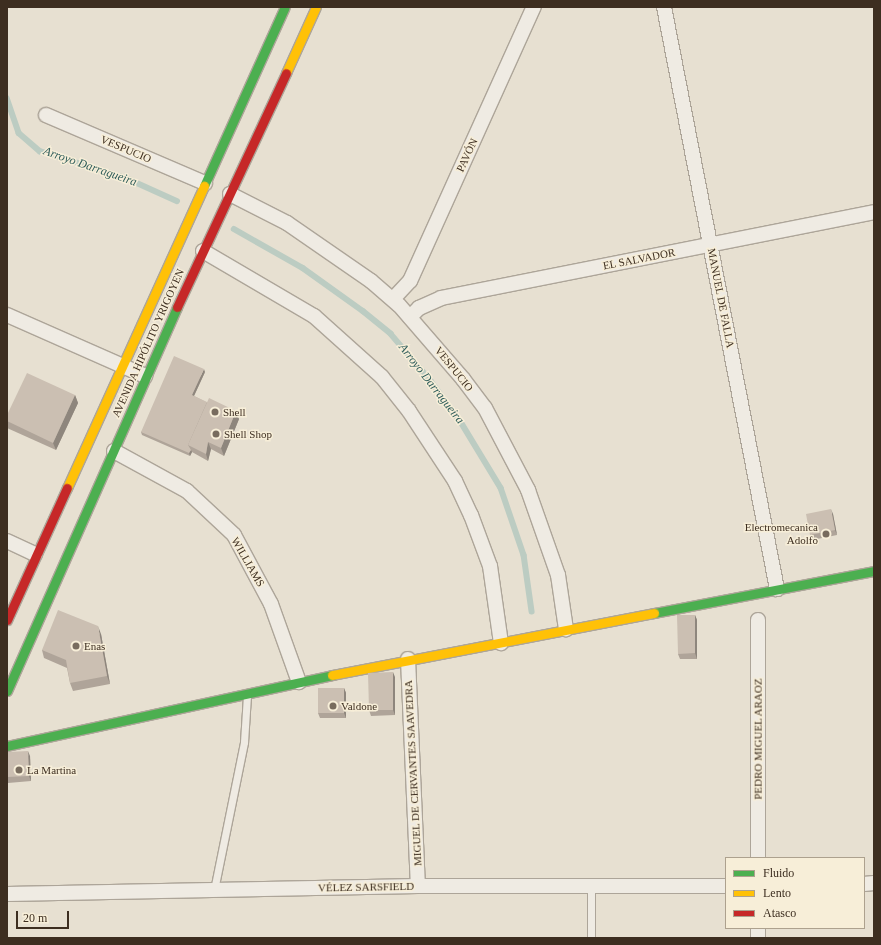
<!DOCTYPE html>
<meta charset="utf-8">
<style>
body{margin:0}
#map{position:relative;width:881px;height:945px;overflow:hidden;background:#e7e0d1;font-family:"Times New Roman",serif}
div>[style]{position:absolute}
[style*='--x']{left:calc(var(--x)*1px);top:calc(var(--y)*1px);width:calc(var(--w)*1px);rotate:calc(var(--a)*1deg)}
.stream>*{height:5.5px;margin:-2.75px;padding:0 2.75px;transform-origin:2.75px;border-radius:2.75px;background:#bcccc2}
.roads{filter:drop-shadow(1px 0 #ada599) drop-shadow(-1px 0 #ada599) drop-shadow(0 1px #ada599) drop-shadow(0 -1px #ada599)}
.lane>*{height:7px;margin:-3.5px;padding:0 3.5px;transform-origin:3.5px;border-radius:3.5px;background:#efebe3}
.street>*{height:14px;margin:-7px;padding:0 7px;transform-origin:7px;border-radius:7px;background:#efebe3}
.fast>*{height:9px;margin:-4.5px;padding:0 4.5px;transform-origin:4.5px;border-radius:4.5px;background:#4caf50}
.slow>*{height:9px;margin:-4.5px;padding:0 4.5px;transform-origin:4.5px;border-radius:4.5px;background:#ffc107}
.jam>*{height:9px;margin:-4.5px;padding:0 4.5px;transform-origin:4.5px;border-radius:4.5px;background:#c62828}
.wall>*{inset:0;background:#afa499}
.shaded-wall>*{inset:0;background:#8e867d}
.building>*{inset:0;background:#cbbfb2}
.dots>*{width:11px;height:11px;translate:-50% -50%;box-sizing:border-box;border:2px solid #f7eed8;border-radius:50%}
span{translate:-50% -50%;white-space:nowrap;text-align:center;line-height:1.15;-webkit-text-stroke:3px #f7eed8;paint-order:stroke}
.street-label{font-size:11px;color:#3d2e20}
.poi-label{font-size:11px;color:#3d2e20}
.left{translate:0 -50%;text-align:left}
.right{translate:-100% -50%;text-align:right}
.water-label{font-size:12px;color:#2f5d5a;font-style:italic}
.frame{position:absolute;inset:0;border:8px solid #3d2e20;pointer-events:none}
.legend{position:absolute;left:725px;top:857px;width:140px;height:72px;box-sizing:border-box;background:#f7eed8;border:1px solid #ada18e;margin:0;padding:5px 7px;list-style:none;font-size:12px;color:#3d2e20}
.legend li{display:flex;align-items:center;gap:8px;height:20px}
.legend b{width:20px;border:1px solid #ada18e}
.scale{position:absolute;left:16px;top:911px;width:53px;height:18px;box-sizing:border-box;border:2px solid #3d2e20;border-top:0;padding-left:5px;font-size:12px;line-height:14px;white-space:nowrap;color:#3d2e20;-webkit-text-stroke:3px #f7eed8;paint-order:stroke}
</style>
<div id="map">
<div class="stream">
<i style="--x:7;--y:98;--w:37;--a:71"></i>
<i style="--x:19;--y:133;--w:28;--a:41"></i>
<i style="--x:40;--y:151;--w:90;--a:17.4"></i>
<i style="--x:126;--y:178;--w:56;--a:24.3"></i>
<i style="--x:234;--y:229;--w:79;--a:29.5"></i>
<i style="--x:303;--y:268;--w:74;--a:35.6"></i>
<i style="--x:363;--y:311;--w:36;--a:39"></i>
<i style="--x:391;--y:334;--w:62;--a:49.6"></i>
<i style="--x:431;--y:381;--w:51;--a:53.8"></i>
<i style="--x:461;--y:422;--w:77;--a:58.8"></i>
<i style="--x:501;--y:488;--w:71;--a:71.1"></i>
<i style="--x:524;--y:555;--w:57;--a:81.9"></i>
</div>
<div class="roads">
<div class="lane">
<i style="--x:591;--y:886;--w:52;--a:90"></i>
<i style="--x:214;--y:890;--w:151;--a:-78.5"></i>
<i style="--x:244;--y:742;--w:47;--a:-86.3"></i>
</div>
<div class="street">
<i style="--x:664;--y:7;--w:593;--a:79.01"></i>
<i style="--x:46;--y:115;--w:173;--a:23.2"></i>
<i style="--x:230;--y:194;--w:64;--a:27"></i>
<i style="--x:287;--y:223;--w:102;--a:34.6"></i>
<i style="--x:371;--y:281;--w:37;--a:41"></i>
<i style="--x:399;--y:305;--w:98;--a:49.1"></i>
<i style="--x:463;--y:379;--w:36;--a:53"></i>
<i style="--x:485;--y:408;--w:93;--a:62.3"></i>
<i style="--x:528;--y:490;--w:90;--a:70.6"></i>
<i style="--x:558;--y:575;--w:55;--a:81.6"></i>
<i style="--x:203;--y:251;--w:129;--a:30.4"></i>
<i style="--x:314;--y:316;--w:91;--a:41.9"></i>
<i style="--x:382;--y:377;--w:43;--a:51.5"></i>
<i style="--x:409;--y:411;--w:84;--a:56.7"></i>
<i style="--x:455;--y:481;--w:38;--a:65"></i>
<i style="--x:471;--y:515;--w:54;--a:69.6"></i>
<i style="--x:490;--y:566;--w:78;--a:81.9"></i>
<i style="--x:393;--y:299;--w:25;--a:-47"></i>
<i style="--x:410;--y:281;--w:301;--a:-65.7"></i>
<i style="--x:7;--y:315;--w:151;--a:23.8"></i>
<i style="--x:410;--y:317;--w:13;--a:-45"></i>
<i style="--x:419;--y:308;--w:24;--a:-24"></i>
<i style="--x:441;--y:298;--w:441;--a:-11.2"></i>
<i style="--x:114;--y:451;--w:83;--a:28.7"></i>
<i style="--x:187;--y:491;--w:64;--a:43.1"></i>
<i style="--x:234;--y:535;--w:78;--a:61.8"></i>
<i style="--x:271;--y:604;--w:83;--a:70.3"></i>
<i style="--x:7;--y:541;--w:31;--a:25"></i>
<i style="--x:408;--y:659;--w:227;--a:87.5"></i>
<i style="--x:758;--y:858;--w:238;--a:-90"></i>
<i style="--x:864;--y:884;--w:10;--a:-6"></i>
<i style="--x:7;--y:894;--w:411;--a:-1.1"></i>
<i style="--x:418;--y:886;--w:308;--a:0"></i>
<i style="--x:758;--y:928;--w:10;--a:90"></i>
</div>
<div class="fast">
<i style="--x:204;--y:186;--w:196;--a:-65.7"></i>
<i style="--x:654;--y:613;--w:224;--a:-10.8"></i>
<i style="--x:7;--y:691;--w:420;--a:-66.1"></i>
<i style="--x:7;--y:746;--w:333;--a:-12.3"></i>
</div>
<div class="slow">
<i style="--x:286;--y:73;--w:72;--a:-65.6"></i>
<i style="--x:67;--y:488;--w:332;--a:-65.6"></i>
<i style="--x:332;--y:675;--w:328;--a:-10.9"></i>
</div>
<div class="jam">
<i style="--x:177;--y:307;--w:258;--a:-65"></i>
<i style="--x:7;--y:620;--w:145;--a:-65.6"></i>
</div>
</div>
<div class="wall">
<i style="clip-path:polygon(205px 372px,194px 396px,239px 419px,224px 456px,211px 449px,208px 461px,192px 452px,190px 456px,142px 435px,141px 432px)"></i>
<i style="clip-path:polygon(75px 395px,78px 403px,56px 450px,7px 428px,7px 415px)"></i>
<i style="clip-path:polygon(833px 514px,837px 535px,812px 540px,810px 535px)"></i>
<i style="clip-path:polygon(695px 615px,697px 620px,697px 659px,680px 659px,678px 654px)"></i>
<i style="clip-path:polygon(101px 634px,110px 684px,73px 691px,70px 683px,67px 668px,44px 658px,42px 650px)"></i>
<i style="clip-path:polygon(395px 677px,395px 715px,371px 716px,369px 710px)"></i>
<i style="clip-path:polygon(344px 688px,346px 693px,346px 718px,320px 718px,318px 713px)"></i>
<i style="clip-path:polygon(7px 752px,30px 756px,31px 781px,8px 783px,7px 780px)"></i>
</div>
<div class="shaded-wall">
<i style="clip-path:polygon(204px 369px,205px 372px,193px 398px,192px 395px)"></i>
<i style="clip-path:polygon(75px 395px,78px 403px,56px 450px,53px 443px)"></i>
<i style="clip-path:polygon(236px 411px,239px 419px,224px 456px,221px 448px)"></i>
<i style="clip-path:polygon(208px 442px,211px 449px,208px 461px,206px 454px)"></i>
<i style="clip-path:polygon(191px 450px,192px 452px,190px 456px,189px 453px)"></i>
<i style="clip-path:polygon(831px 509px,833px 514px,837px 535px,835px 530px)"></i>
<i style="clip-path:polygon(695px 615px,697px 620px,697px 659px,695px 653px)"></i>
<i style="clip-path:polygon(98px 626px,101px 634px,110px 684px,107px 676px)"></i>
<i style="clip-path:polygon(393px 672px,395px 677px,395px 715px,393px 710px)"></i>
<i style="clip-path:polygon(344px 688px,346px 693px,346px 718px,344px 713px)"></i>
<i style="clip-path:polygon(28px 751px,30px 756px,31px 781px,29px 776px)"></i>
</div>
<div class="building">
<i style="clip-path:polygon(174px 356px,204px 369px,192px 395px,207px 402px,188px 445px,191px 450px,189px 453px,141px 432px)"></i>
<i style="clip-path:polygon(27px 373px,75px 395px,53px 443px,7px 421px,7px 415px)"></i>
<i style="clip-path:polygon(209px 398px,236px 411px,221px 448px,208px 442px,206px 454px,188px 445px)"></i>
<i style="clip-path:polygon(831px 509px,835px 530px,810px 535px,806px 514px)"></i>
<i style="clip-path:polygon(58px 610px,98px 626px,107px 676px,70px 683px,66px 660px,42px 650px)"></i>
<i style="clip-path:polygon(677px 615px,695px 615px,695px 653px,678px 654px)"></i>
<i style="clip-path:polygon(393px 672px,393px 710px,369px 710px,368px 673px)"></i>
<i style="clip-path:polygon(318px 688px,344px 688px,344px 713px,318px 713px)"></i>
<i style="clip-path:polygon(28px 751px,29px 776px,7px 777px,7px 752px)"></i>
</div>
<div class="dots">
<i style="left:215px;top:412px;background:#786c5e"></i>
<i style="left:216px;top:434px;background:#786c5e"></i>
<i style="left:826px;top:534px;background:#786c5e"></i>
<i style="left:76px;top:646px;background:#786c5e"></i>
<i style="left:333px;top:706px;background:#786c5e"></i>
<i style="left:19px;top:770px;background:#786c5e"></i>
</div>
<div class="street-label">
<span style="left:126px;top:149px;rotate:23deg">VESPUCIO</span>
<span style="left:467px;top:155px;rotate:-65deg">PAVÓN</span>
<span style="left:639px;top:259px;rotate:-11deg">EL SALVADOR</span>
<span style="left:721px;top:298px;rotate:79deg">MANUEL DE FALLA</span>
<span style="left:148px;top:343px;rotate:-66deg">AVENIDA HIPÓLITO YRIGOYEN</span>
<span style="left:454px;top:369px;rotate:51deg">VESPUCIO</span>
<span style="left:248px;top:562px;rotate:60deg">WILLIAMS</span>
<span style="left:758px;top:739px;rotate:-90deg">PEDRO MIGUEL ARAOZ</span>
<span style="left:413px;top:773px;rotate:-93deg">MIGUEL DE CERVANTES SAAVEDRA</span>
<span style="left:366px;top:887px;rotate:-1deg">VÉLEZ SARSFIELD</span>
</div>
<div class="poi-label">
<span class="left" style="left:223px;top:412px">Shell</span>
<span class="left" style="left:224px;top:434px">Shell Shop</span>
<span class="right" style="left:818px;top:534px">Electromecanica<br>Adolfo</span>
<span class="left" style="left:84px;top:646px">Enas</span>
<span class="left" style="left:341px;top:706px">Valdone</span>
<span class="left" style="left:27px;top:770px">La Martina</span>
</div>
<div class="water-label">
<span style="left:90px;top:167px;rotate:19deg">Arroyo Darragueira</span>
<span style="left:431px;top:384px;rotate:52deg">Arroyo Darragueira</span>
</div>
<div class="frame"></div>
<ul class="legend">
<li><b style="height:5px;background:#4caf50"></b>Fluido</li>
<li><b style="height:5px;background:#ffc107"></b>Lento</li>
<li><b style="height:5px;background:#c62828"></b>Atasco</li>
</ul>
<div class="scale">20 m</div>
</div>
